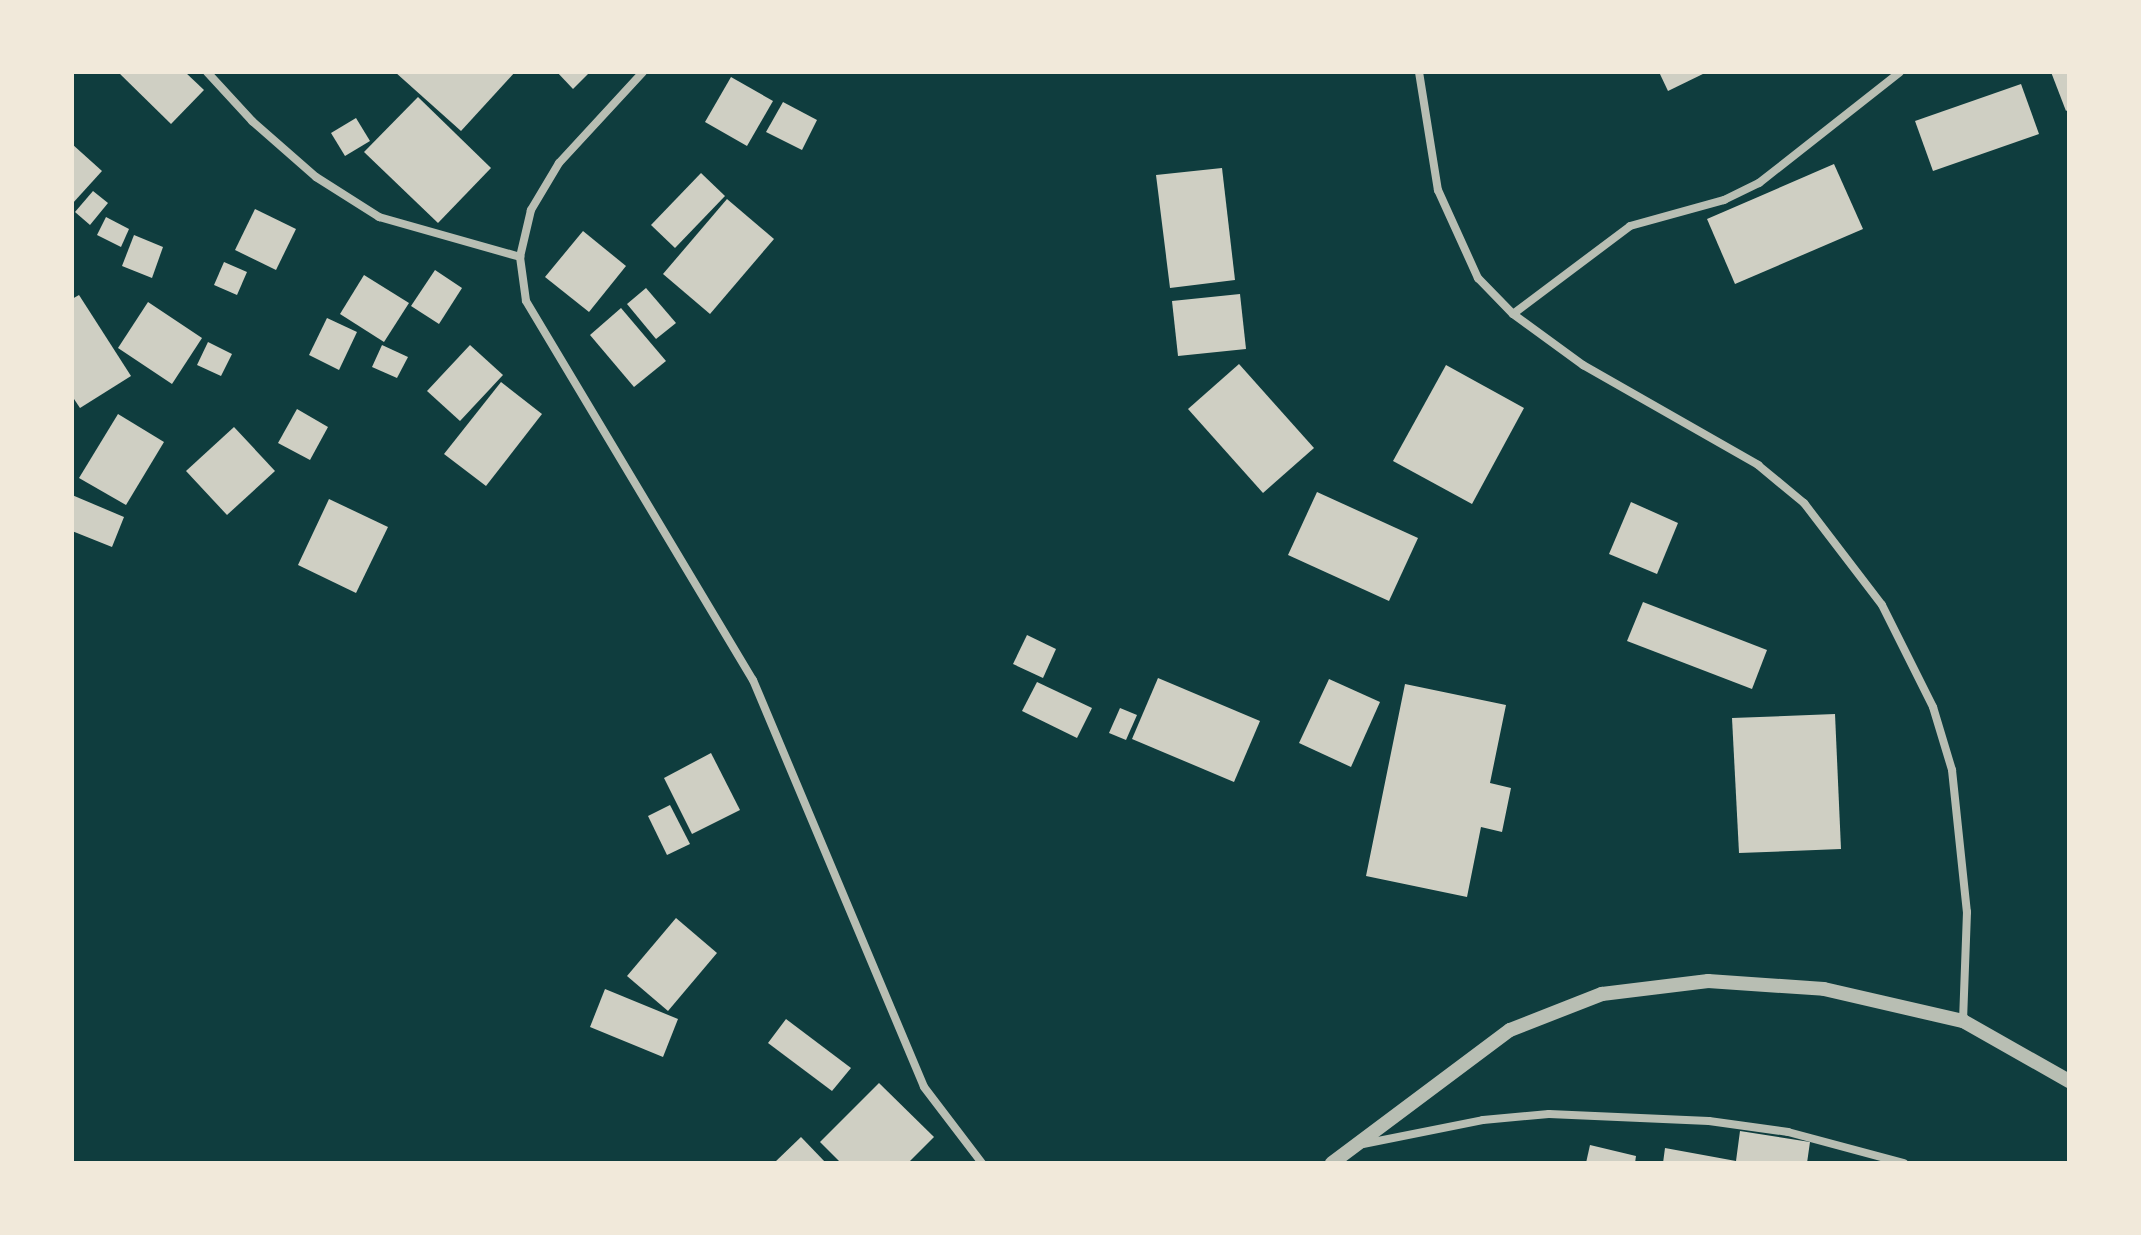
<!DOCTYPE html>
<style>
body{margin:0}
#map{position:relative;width:2141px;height:1235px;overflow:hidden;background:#0f3d3e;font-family:"Source Sans 3",sans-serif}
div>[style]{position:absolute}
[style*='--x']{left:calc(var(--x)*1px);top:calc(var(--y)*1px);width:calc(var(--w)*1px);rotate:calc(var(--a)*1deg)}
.building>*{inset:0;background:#cfcfc3}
.minor>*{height:8px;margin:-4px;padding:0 4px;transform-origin:4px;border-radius:4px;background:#b8beb3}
.tertiary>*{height:14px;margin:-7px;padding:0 7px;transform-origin:7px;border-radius:7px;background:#b8beb3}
span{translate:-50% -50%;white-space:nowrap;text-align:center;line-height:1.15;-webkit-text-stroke:8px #f1e9da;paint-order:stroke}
.frame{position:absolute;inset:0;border:74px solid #f1e9da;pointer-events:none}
</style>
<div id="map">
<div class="building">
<i style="clip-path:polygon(118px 72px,185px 72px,204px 90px,171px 124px)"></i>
<i style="clip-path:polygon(395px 72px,515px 72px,461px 131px)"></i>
<i style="clip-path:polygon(557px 72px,590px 72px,573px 89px)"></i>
<i style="clip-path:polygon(1659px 72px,1707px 72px,1668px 91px)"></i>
<i style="clip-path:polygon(2051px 72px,2069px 72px,2069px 109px,2066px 111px)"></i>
<i style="clip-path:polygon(731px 77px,773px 101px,747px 146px,705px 122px)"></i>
<i style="clip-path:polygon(2021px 84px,2039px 134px,1933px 171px,1915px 121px)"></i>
<i style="clip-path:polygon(418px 97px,491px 168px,438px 223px,364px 152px)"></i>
<i style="clip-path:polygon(783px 102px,817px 120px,802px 150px,766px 132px)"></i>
<i style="clip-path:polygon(356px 118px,370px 141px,345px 156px,331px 133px)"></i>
<i style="clip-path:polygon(72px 144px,102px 171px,72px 204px)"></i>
<i style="clip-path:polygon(1834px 164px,1863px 229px,1735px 284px,1707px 219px)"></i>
<i style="clip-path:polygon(1222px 168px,1235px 280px,1170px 288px,1156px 175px)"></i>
<i style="clip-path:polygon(701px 173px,725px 196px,675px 248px,651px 225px)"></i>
<i style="clip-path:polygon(93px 191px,108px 203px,90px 225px,75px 212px)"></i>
<i style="clip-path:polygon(727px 199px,774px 239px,710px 314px,663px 274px)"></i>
<i style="clip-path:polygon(255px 209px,296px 229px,276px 270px,235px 250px)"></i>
<i style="clip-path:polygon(106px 217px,129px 229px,121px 247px,97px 235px)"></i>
<i style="clip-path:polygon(583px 231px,626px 266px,589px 312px,545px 277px)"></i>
<i style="clip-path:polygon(134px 235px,163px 247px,152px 278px,122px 266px)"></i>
<i style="clip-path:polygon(224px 262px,247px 272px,237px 295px,214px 285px)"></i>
<i style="clip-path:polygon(435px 270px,462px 288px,439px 324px,411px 306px)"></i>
<i style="clip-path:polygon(364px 275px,409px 303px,384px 342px,340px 314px)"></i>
<i style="clip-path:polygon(646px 288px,676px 323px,656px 339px,627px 304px)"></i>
<i style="clip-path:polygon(1240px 294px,1246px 349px,1178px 356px,1172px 301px)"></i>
<i style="clip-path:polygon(79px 295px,131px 376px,80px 408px,72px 396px,72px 299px)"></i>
<i style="clip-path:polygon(148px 302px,202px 338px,172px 384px,118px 348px)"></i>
<i style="clip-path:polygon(621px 308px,666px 361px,634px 387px,590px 335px)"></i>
<i style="clip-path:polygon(327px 318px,357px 332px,339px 370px,309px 355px)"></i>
<i style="clip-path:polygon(208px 342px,232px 354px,221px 376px,197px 365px)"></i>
<i style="clip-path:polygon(382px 345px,408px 357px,397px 378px,372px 367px)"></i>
<i style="clip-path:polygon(470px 345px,503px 375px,460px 421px,427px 391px)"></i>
<i style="clip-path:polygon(1239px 364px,1314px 448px,1263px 493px,1188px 409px)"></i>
<i style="clip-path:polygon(1446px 365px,1524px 408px,1472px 504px,1393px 461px)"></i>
<i style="clip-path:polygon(501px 382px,542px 414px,486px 486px,444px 454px)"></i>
<i style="clip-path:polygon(297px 409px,328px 427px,310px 460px,278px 443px)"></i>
<i style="clip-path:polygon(118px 414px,164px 442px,126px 505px,79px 478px)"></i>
<i style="clip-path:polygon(234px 427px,275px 471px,227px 515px,186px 471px)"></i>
<i style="clip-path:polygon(1317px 492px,1418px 538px,1389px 601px,1288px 555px)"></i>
<i style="clip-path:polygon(72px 495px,124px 517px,112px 547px,72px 531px)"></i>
<i style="clip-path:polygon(329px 499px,388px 527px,356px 593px,298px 565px)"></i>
<i style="clip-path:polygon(1631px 502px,1678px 523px,1657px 574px,1609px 554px)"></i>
<i style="clip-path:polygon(1643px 602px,1767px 650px,1752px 689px,1627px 641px)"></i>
<i style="clip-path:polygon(1027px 635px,1056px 649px,1043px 678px,1013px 664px)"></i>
<i style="clip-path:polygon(1158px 678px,1260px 721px,1234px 782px,1132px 739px)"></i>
<i style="clip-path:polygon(1329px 679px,1380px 702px,1351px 767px,1299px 743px)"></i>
<i style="clip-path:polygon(1037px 682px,1092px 708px,1077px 738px,1022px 711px)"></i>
<i style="clip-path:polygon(1405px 684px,1506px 705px,1490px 783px,1511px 788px,1502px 832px,1481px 827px,1467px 897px,1366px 876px)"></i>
<i style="clip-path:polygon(1120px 708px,1137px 715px,1126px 740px,1109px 733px)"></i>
<i style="clip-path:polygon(1835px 714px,1841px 849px,1739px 853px,1732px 718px)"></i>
<i style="clip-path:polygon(711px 753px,740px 810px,692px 834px,664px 778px)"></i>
<i style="clip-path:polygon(670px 805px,690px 844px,667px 855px,648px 816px)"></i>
<i style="clip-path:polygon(676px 918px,717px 953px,668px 1011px,627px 976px)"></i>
<i style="clip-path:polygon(605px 989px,678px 1019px,663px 1057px,590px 1027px)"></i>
<i style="clip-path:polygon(786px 1019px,851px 1068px,832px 1091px,768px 1043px)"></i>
<i style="clip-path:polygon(879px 1083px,934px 1137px,908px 1163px,841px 1163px,820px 1142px)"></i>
<i style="clip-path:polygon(1740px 1131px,1810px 1142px,1807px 1163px,1663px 1163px,1665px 1148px,1736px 1161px)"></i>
<i style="clip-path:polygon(801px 1137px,826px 1163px,774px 1163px)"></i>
<i style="clip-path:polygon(1590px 1145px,1636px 1156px,1635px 1163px,1586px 1163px)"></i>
</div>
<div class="minor">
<i style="--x:207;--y:72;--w:67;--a:47.4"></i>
<i style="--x:252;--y:121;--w:85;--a:41.2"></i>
<i style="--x:316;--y:177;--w:75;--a:32.4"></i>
<i style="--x:379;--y:217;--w:147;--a:15.8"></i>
<i style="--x:643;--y:72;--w:124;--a:132.7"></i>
<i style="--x:559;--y:163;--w:55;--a:120.8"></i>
<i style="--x:531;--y:210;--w:48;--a:103.2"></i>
<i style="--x:520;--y:257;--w:44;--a:82.2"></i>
<i style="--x:526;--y:301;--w:442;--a:59.1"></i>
<i style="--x:753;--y:680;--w:441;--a:67.2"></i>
<i style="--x:924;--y:1087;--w:96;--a:52.7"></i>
<i style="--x:1419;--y:72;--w:120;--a:80.9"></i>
<i style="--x:1438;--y:190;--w:97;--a:65.6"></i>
<i style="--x:1478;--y:278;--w:50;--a:45.8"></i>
<i style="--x:1513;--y:314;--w:87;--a:36.1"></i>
<i style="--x:1583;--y:365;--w:202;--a:29.7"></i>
<i style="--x:1758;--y:465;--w:60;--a:39.6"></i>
<i style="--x:1804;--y:503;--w:128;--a:52.6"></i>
<i style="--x:1882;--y:605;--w:114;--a:63.4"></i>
<i style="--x:1933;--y:707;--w:66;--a:73.2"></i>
<i style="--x:1952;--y:770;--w:143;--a:84"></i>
<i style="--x:1967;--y:912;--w:109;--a:92.1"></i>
<i style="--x:1513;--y:314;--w:146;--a:-36.9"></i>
<i style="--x:1630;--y:226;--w:98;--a:-15.5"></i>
<i style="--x:1724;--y:200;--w:39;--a:-26"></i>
<i style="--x:1759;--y:183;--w:179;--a:-38.2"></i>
<i style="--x:1363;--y:1144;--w:122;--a:-11.3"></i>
<i style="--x:1483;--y:1120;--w:66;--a:-5.2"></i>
<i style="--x:1549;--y:1114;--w:160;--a:2.5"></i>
<i style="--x:1709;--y:1121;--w:80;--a:7.9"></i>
<i style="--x:1788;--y:1132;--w:120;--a:15"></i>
</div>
<div class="tertiary">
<i style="--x:1332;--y:1163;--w:222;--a:-36.8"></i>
<i style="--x:1510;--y:1030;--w:99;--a:-21.4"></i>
<i style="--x:1602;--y:994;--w:107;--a:-7"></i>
<i style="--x:1708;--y:981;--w:116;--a:3.9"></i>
<i style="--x:1824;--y:989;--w:143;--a:13"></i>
<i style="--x:1963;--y:1021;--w:122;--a:29.5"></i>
</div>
<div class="frame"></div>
</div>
